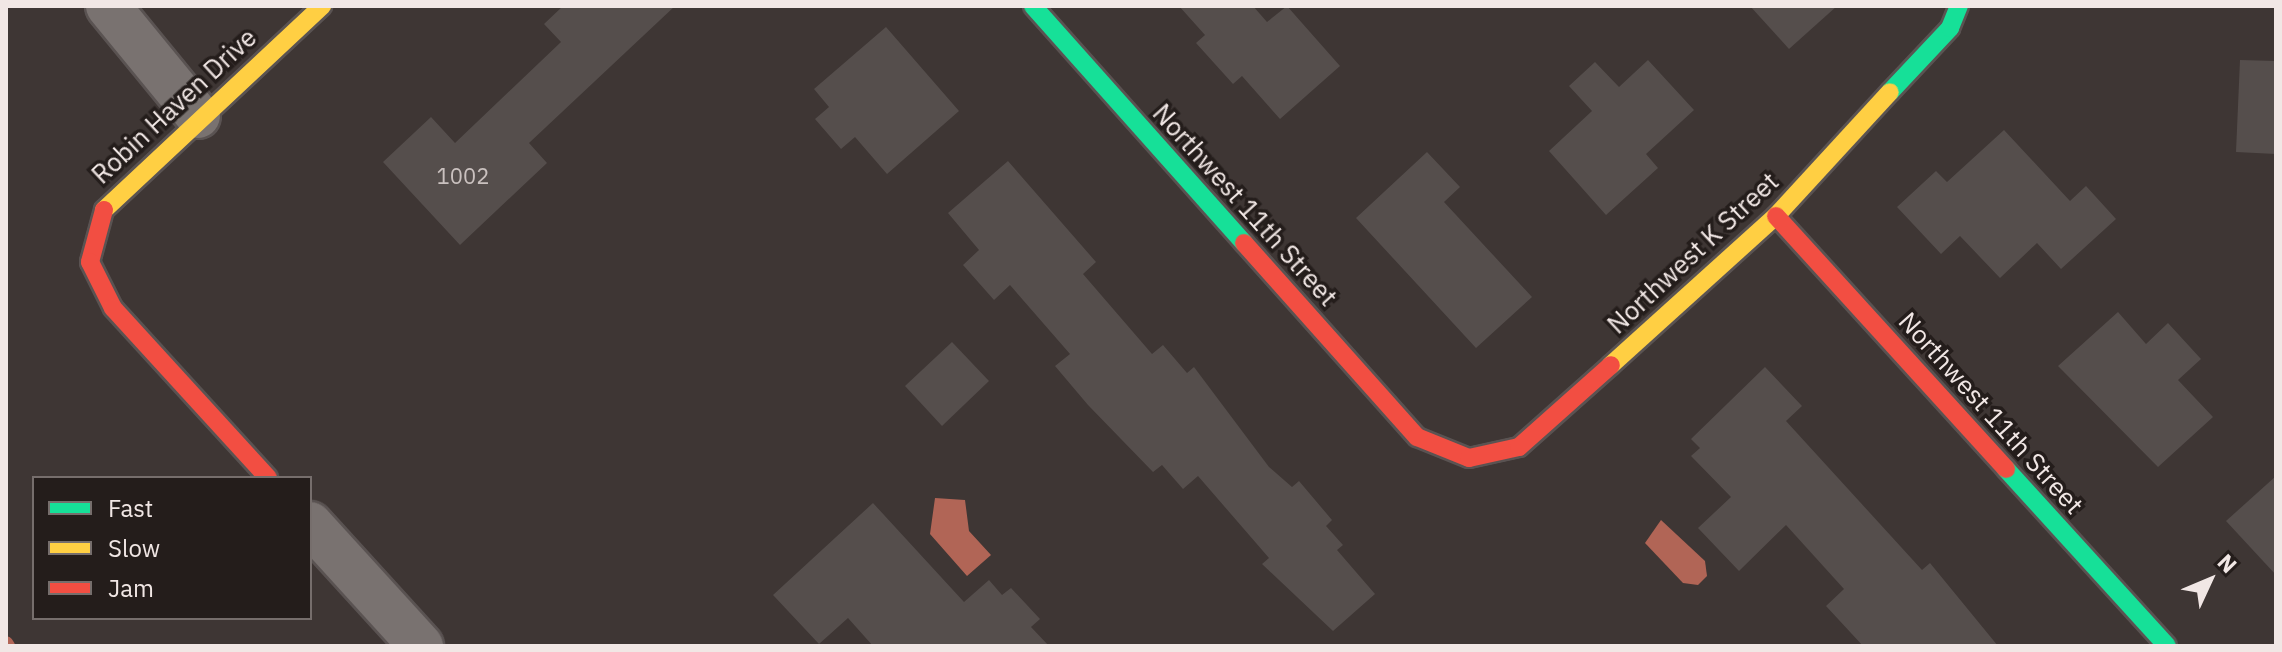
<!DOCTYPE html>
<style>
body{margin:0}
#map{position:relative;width:2282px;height:652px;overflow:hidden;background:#3e3634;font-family:"IBM Plex Sans",sans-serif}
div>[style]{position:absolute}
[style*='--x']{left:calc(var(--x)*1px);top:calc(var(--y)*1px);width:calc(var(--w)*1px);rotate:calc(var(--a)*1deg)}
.water>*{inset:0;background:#b16556}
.stream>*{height:14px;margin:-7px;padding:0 7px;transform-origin:7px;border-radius:7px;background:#b16556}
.building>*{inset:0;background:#554e4c}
.roads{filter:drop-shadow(2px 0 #5a5352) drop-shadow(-2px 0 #5a5352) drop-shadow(0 2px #5a5352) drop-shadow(0 -2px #5a5352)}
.street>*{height:44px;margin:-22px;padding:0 22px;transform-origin:22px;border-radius:22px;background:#797270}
.fast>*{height:18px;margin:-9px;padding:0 9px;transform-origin:9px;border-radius:9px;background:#16e098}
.slow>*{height:18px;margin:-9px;padding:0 9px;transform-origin:9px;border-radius:9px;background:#ffcf43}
.jam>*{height:18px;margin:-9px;padding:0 9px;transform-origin:9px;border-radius:9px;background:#f24e42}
span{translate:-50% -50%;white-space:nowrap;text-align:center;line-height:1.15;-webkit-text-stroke:7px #241d1b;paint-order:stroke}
.number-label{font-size:22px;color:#cac1bf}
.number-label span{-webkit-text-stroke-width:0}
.street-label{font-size:26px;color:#f1e7e5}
.frame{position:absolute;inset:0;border:8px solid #f1e7e5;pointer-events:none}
.legend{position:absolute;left:32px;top:476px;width:280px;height:144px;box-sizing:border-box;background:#241d1b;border:2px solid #766e6c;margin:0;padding:10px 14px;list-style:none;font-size:24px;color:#f1e7e5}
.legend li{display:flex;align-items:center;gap:16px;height:40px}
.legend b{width:40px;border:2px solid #766e6c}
.north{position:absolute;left:2170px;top:540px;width:80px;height:80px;-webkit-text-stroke:6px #241d1b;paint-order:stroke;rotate:46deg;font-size:22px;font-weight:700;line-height:32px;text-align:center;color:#f1e7e5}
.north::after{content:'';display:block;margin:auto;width:28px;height:36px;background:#f1e7e5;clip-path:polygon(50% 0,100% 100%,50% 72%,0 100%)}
</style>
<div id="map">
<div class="water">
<i style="clip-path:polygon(935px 498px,965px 500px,969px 531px,991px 555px,967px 576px,930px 534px)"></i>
<i style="clip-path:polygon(1661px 520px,1705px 561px,1707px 576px,1698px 585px,1683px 583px,1645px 543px)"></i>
</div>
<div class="stream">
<i style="--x:6;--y:643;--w:4;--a:56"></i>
</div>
<div class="building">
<i style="clip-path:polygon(563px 6px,675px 6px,529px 143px,547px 163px,460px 245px,383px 162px,431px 117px,455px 143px,561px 42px,544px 24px)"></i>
<i style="clip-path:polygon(1179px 6px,1253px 6px,1267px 22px,1287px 6px,1340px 66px,1280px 119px,1242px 76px,1233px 84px,1196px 43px,1205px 35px)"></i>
<i style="clip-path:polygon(1750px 6px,1837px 6px,1789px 49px)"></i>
<i style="clip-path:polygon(886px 27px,959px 111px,887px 174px,855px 137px,841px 149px,815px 119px,829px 107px,814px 89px)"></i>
<i style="clip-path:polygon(1648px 60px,1694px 110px,1646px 154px,1658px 168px,1606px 215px,1549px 151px,1592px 111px,1569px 86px,1595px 62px,1619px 87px)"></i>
<i style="clip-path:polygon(2240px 60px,2276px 61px,2276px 154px,2236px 152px)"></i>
<i style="clip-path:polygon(2004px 130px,2070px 201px,2086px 186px,2116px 219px,2061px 269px,2037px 243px,2000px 278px,1960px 236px,1941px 254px,1897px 207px,1936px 171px,1947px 182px)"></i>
<i style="clip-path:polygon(1427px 152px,1460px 187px,1444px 202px,1532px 297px,1476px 348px,1356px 218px)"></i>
<i style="clip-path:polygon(1008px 161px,1096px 262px,1083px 274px,1152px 354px,1163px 345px,1187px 373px,1194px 367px,1269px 467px,1292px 487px,1299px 481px,1332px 520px,1326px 526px,1343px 545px,1337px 550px,1375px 594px,1333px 631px,1262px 564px,1269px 558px,1198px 476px,1183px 489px,1162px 465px,1153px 472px,1088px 405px,1055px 366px,1070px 354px,1010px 285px,994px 300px,963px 265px,979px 250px,948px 213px)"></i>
<i style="clip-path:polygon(2118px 312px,2146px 344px,2168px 323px,2201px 359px,2178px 380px,2213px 417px,2158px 467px,2058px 366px)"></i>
<i style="clip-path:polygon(952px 342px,989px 381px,942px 426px,905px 386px)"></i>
<i style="clip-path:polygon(1765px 367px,1802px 406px,1786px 421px,1922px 570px,1930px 563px,1998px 646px,1863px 646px,1826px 606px,1844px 589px,1786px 525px,1739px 571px,1698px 528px,1731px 497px,1691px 456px,1700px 448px,1691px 439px)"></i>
<i style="clip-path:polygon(2276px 476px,2276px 575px,2226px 521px)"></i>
<i style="clip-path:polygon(873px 503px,964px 602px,989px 580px,1002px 595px,1011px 588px,1040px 619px,1031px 627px,1049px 646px,873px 646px,848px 618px,819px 644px,773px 595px)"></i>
</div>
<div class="roads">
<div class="street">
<i style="--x:108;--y:6;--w:142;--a:50.7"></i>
<i style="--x:310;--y:524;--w:165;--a:47.7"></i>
</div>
<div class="fast">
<i style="--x:1033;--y:6;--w:317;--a:48.3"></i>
<i style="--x:1890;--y:92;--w:88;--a:-46.8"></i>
<i style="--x:1950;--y:28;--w:24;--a:-68"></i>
<i style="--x:2006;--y:469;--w:239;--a:47.7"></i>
</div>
<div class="slow">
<i style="--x:104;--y:210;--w:299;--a:-43.1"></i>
<i style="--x:1611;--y:365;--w:222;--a:-42.1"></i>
<i style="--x:1776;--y:216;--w:168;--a:-47.4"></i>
</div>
<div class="jam">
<i style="--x:104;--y:210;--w:54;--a:105.1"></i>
<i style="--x:90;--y:262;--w:51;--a:63.4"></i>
<i style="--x:113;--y:308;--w:230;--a:47.6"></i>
<i style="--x:1776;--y:216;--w:342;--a:47.7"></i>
<i style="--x:1244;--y:243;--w:260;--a:48.3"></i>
<i style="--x:1417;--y:437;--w:56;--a:22"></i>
<i style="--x:1469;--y:458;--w:51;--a:-12.4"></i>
<i style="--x:1519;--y:447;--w:123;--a:-41.7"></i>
</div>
</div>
<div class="number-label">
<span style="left:463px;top:176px">1002</span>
</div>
<div class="street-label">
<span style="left:174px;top:106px;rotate:-43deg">Robin Haven Drive</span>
<span style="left:1245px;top:205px;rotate:48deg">Northwest 11th Street</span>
<span style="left:1693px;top:253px;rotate:-43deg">Northwest K Street</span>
<span style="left:1991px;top:413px;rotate:48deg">Northwest 11th Street</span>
</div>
<div class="frame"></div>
<ul class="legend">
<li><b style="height:10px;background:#16e098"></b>Fast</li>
<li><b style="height:10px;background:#ffcf43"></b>Slow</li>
<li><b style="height:10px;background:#f24e42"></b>Jam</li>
</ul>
<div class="north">N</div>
</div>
